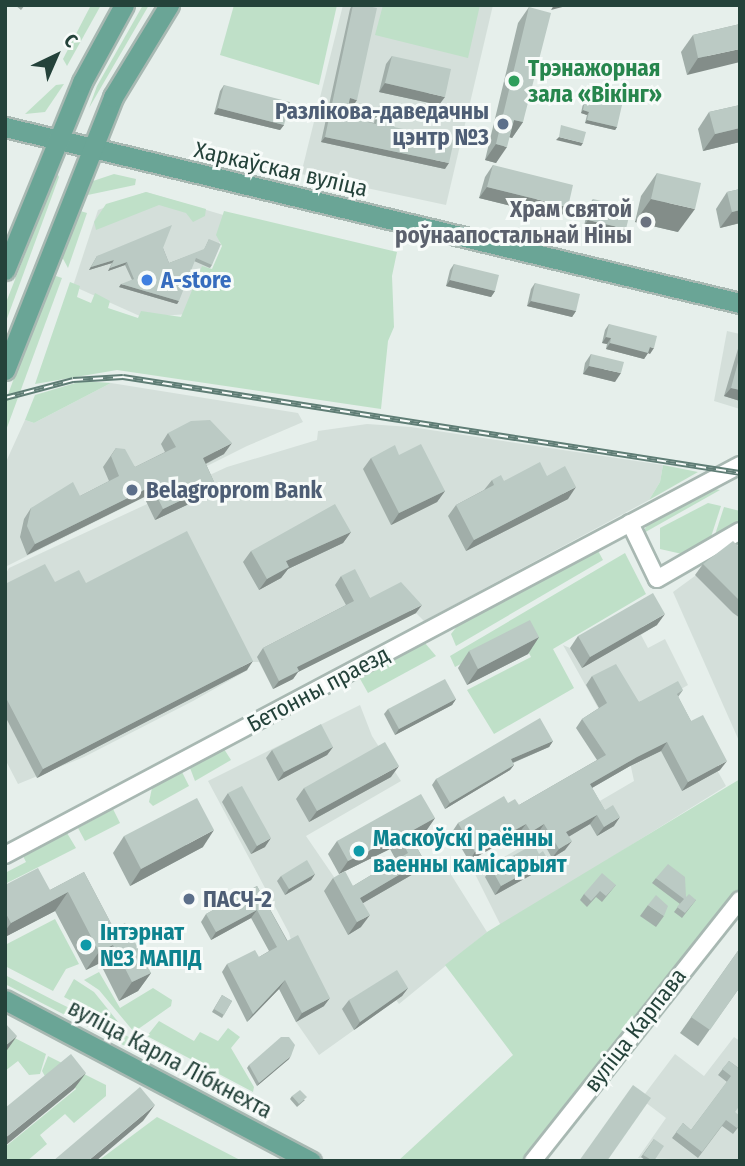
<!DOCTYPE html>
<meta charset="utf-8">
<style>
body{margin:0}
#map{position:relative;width:745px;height:1166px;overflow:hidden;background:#e6efeb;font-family:"Fira Sans Condensed",sans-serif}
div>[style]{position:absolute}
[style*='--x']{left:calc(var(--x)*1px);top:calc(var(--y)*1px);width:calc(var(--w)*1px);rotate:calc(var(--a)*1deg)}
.built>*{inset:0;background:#d4dfda}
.green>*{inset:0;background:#bfe0c8}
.roads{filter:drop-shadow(2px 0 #a8b8b2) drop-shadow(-2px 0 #a8b8b2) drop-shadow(0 2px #a8b8b2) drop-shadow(0 -2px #a8b8b2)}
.minor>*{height:16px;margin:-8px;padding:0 8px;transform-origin:8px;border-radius:8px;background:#fff}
.major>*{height:19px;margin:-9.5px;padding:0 9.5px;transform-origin:9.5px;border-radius:9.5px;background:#6aa596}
.rail>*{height:6px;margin-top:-3px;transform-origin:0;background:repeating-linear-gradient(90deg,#f7fbf9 0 10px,#5f7d75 0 20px);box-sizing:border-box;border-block:2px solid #5f7d75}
.wall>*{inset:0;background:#a1aea9}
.shaded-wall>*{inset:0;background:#838d89}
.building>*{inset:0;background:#bbcac4}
.dots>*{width:19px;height:19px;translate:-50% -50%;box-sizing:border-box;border:4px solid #f7fbf9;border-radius:50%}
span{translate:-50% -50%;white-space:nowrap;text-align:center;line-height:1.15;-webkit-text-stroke:6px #f7fbf9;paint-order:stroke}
.leisure-label{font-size:23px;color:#27864d;font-weight:700}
.left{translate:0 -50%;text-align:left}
.service-label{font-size:23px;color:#4e5e75;font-weight:700}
.right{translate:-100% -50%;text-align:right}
.street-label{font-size:23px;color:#24423a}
.worship-label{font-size:23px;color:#5b616d;font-weight:700}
.shop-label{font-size:23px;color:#366cbe;font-weight:700}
.culture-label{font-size:23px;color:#0d838f;font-weight:700}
.frame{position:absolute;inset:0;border:7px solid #24423a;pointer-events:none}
.north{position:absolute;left:21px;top:21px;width:70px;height:70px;-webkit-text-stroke:5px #f7fbf9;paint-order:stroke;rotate:44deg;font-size:19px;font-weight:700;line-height:28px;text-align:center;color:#24423a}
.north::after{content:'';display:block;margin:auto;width:24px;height:32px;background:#24423a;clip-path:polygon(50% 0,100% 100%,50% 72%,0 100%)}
</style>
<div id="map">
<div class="built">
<i style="clip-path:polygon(343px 5px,493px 5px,446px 205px,301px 174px)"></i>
<i style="clip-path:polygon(146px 192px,230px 217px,190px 314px,142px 317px,73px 286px,98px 210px)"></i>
<i style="clip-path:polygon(727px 331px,740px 334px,740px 409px,714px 401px)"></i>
<i style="clip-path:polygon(111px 383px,298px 413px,303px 422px,247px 446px,5px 567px,5px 464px,25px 420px,34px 423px)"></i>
<i style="clip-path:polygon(367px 424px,411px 427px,663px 465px,660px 482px,649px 500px,424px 621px,416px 613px,291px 675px,273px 689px,259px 662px,248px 662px,244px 664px,248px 670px,193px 701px,84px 757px,18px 784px,5px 759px,5px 575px,9px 568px,227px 467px,317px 440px,318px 431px)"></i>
<i style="clip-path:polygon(740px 543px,740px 743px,673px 592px)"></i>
<i style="clip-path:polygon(645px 604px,657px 625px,641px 635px,648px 648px,665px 639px,688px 685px,674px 693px,726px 786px,501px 926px,475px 874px,634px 781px,631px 767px,563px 645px,570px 648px)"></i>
<i style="clip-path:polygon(360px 705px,372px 736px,401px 781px,306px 836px,347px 896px,415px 873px,440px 857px,487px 932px,399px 1004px,396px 1000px,319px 1055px,296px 1022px,264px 959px,292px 944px,289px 933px,208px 781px)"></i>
<i style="clip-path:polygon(734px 1037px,740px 1041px,740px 1161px,638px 1158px,666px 1118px,641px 1099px,675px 1054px,704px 1076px)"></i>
</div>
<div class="green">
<i style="clip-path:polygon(91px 5px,101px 5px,67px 66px,63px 59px)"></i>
<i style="clip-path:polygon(143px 5px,149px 5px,89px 108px,97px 86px)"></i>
<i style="clip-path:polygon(234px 5px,337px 5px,319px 85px,220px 55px)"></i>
<i style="clip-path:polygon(383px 5px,480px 5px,468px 58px,375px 35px)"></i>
<i style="clip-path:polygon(64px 84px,45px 112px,25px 114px,56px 85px)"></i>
<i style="clip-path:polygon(57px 173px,59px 177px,5px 324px,5px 305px)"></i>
<i style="clip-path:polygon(114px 174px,136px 179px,135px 185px,83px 196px,93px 181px)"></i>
<i style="clip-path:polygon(146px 192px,206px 209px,205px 216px,193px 222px,186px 213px,159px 205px,96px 230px,94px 222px,106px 204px)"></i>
<i style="clip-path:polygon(77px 210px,87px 213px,68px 268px,61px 255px)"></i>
<i style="clip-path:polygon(224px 211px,397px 252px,392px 276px,394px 327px,388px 341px,381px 409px,117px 370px,35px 384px,70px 282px,80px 286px,77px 297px,91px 303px,95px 293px,110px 301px,108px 308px,138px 318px,141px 311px,181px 317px,202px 266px,212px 269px,222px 246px,216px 235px)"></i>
<i style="clip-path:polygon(56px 276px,62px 278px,5px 433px,5px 403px,49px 281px)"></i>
<i style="clip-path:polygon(82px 381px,111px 383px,34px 423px,25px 420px,35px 395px)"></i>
<i style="clip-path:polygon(663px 465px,698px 472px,649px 500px,660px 482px)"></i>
<i style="clip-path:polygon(715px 489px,720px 490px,642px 534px,647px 525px)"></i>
<i style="clip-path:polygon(708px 503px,721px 506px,710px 540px,682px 554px,660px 549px,660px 528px)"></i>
<i style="clip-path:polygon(724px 507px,740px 511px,740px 523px,714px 538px)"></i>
<i style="clip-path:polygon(596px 547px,603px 560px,456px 646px,451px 634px,458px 625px)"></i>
<i style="clip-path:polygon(625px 553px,646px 594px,553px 649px,574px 688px,494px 734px,467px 690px,531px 657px,519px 634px,455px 667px,450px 656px)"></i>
<i style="clip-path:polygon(425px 643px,436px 656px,368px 693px,359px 677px)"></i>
<i style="clip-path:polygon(224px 749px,231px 760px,195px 781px,190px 768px)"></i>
<i style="clip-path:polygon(182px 772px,189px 786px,153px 806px,149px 802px,152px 788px)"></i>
<i style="clip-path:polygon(740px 779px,740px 892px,527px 1161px,398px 1161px,513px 1055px,445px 965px,487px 932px)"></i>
<i style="clip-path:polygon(113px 809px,120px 823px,85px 841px,78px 828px)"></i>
<i style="clip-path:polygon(67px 833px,76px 848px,5px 884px,5px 873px,26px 862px,23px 856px)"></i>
<i style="clip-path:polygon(55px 919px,79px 964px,66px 969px,53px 991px,5px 966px,5px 945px)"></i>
<i style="clip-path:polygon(99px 972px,120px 1008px,153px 988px,172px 1000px,171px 1006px,134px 1032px,99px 990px,84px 980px)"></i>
<i style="clip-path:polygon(5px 975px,55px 1001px,131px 1038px,125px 1046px,5px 984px)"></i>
<i style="clip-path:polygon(74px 979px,94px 992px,123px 1028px,64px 997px)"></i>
<i style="clip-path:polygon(159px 1021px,194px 1041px,200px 1032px,218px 1041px,228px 1028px,240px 1037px,231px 1048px,254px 1087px,253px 1092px,147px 1036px)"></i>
<i style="clip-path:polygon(5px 1033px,46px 1054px,40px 1074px,29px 1075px,18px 1061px,5px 1071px)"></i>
<i style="clip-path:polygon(48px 1056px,106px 1085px,106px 1096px,74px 1123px,65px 1114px,40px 1135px,47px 1144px,27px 1161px,5px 1161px,5px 1147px,76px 1089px,59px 1068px,46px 1078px,42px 1071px)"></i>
<i style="clip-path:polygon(218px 1081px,250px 1099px,239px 1103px,212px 1090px)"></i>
<i style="clip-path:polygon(157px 1117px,242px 1161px,98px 1161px)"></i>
</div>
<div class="roads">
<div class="minor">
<i style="--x:630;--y:523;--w:62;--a:64.3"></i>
<i style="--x:657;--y:579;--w:96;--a:-30"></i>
<i style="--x:5;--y:855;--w:832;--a:-27.95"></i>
<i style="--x:533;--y:1161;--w:333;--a:-51.6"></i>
</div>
<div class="major">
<i style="--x:5;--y:127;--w:756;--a:13.47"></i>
<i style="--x:5;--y:270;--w:203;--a:-67.7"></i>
<i style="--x:82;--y:82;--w:88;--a:-61.4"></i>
<i style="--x:5;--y:370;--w:294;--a:-68.4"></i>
<i style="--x:113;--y:97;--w:108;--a:-58.7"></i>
<i style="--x:5;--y:1000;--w:346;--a:27.8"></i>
</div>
</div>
<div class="rail">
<i style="--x:5;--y:398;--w:70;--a:-14.8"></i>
<i style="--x:73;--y:380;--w:50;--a:-3.4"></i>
<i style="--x:123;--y:377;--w:624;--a:8.84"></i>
</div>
<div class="wall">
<i style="clip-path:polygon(15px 5px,25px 5px,21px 10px)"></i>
<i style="clip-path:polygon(352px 5px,353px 5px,353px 106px,349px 105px,346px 117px,374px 123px,376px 111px,380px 105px,394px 127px,445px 169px,321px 142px,350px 9px)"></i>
<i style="clip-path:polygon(529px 7px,523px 122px,512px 138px,509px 137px,496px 163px,485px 160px,518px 23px)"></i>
<i style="clip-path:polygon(740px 24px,687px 75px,681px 52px,693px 35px)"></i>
<i style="clip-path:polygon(392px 56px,439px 105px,379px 92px,386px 64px)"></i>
<i style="clip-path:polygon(224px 85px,284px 125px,280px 130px,214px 114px,220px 91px)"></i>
<i style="clip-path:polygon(586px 96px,617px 127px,615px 130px,585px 123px,587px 115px,581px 113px,584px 99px)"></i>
<i style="clip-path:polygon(740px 105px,740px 142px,703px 151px,698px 129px,709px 112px)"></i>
<i style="clip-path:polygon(493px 165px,560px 218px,479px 198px,485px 177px)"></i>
<i style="clip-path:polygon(657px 173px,678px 232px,635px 222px,641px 196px)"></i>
<i style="clip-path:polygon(740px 189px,740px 223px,720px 228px,716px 209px,727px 192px)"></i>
<i style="clip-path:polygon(593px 199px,622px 235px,584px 226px,589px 205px)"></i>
<i style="clip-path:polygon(209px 239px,212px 265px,210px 268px,194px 261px,177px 304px,119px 287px,132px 280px,125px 265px,108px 271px,112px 263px,89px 270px,97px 256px,163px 248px,169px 263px,204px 250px)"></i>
<i style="clip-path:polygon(454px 264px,495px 291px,491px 297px,446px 286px,450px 270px)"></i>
<i style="clip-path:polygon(535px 283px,576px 311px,572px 317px,527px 306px,531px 289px)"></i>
<i style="clip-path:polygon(609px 324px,650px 354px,648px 353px,644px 359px,606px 349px,607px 344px,602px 343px,605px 330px)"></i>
<i style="clip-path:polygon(740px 342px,740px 401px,724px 396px)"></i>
<i style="clip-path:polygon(591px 354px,615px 382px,583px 374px,585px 363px)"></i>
<i style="clip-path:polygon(168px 433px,224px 454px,206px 464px,215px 484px,208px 495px,155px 520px,144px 497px,27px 555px,20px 537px,24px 519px,31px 508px,80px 496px,109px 481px,103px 467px,116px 448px,135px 467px,165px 452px,161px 444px)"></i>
<i style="clip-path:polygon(399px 455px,445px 491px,437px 502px,391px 525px,363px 469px,371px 458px)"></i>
<i style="clip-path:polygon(547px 476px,568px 499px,466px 551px,448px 516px,456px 505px,484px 490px,492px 480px,504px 481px)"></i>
<i style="clip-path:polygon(351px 532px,343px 543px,288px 569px,281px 578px,259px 590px,243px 562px,251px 551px)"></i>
<i style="clip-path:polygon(740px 548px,740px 618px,733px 613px,695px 575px,703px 564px)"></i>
<i style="clip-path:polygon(341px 576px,370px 598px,416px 613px,298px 672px,293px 679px,273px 689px,257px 657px,263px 648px,346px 605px,335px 585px)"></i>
<i style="clip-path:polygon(55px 582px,86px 583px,247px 670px,37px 778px,5px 716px,5px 584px)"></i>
<i style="clip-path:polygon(657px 625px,582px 668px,570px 648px,578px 636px)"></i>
<i style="clip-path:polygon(539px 637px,528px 654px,467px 685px,458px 668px,469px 651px)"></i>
<i style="clip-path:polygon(592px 676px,639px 702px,683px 690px,678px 697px,691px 721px,720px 770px,682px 791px,661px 751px,630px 766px,592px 788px,614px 826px,597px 836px,590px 824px,569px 836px,565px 850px,552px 858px,538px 833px,524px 841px,519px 833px,469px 861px,452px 832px,458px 823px,508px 803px,519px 805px,597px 760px,576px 728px,582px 719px,599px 708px,586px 685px)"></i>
<i style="clip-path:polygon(456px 699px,452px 705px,395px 735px,384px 714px,388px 709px)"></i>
<i style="clip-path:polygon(553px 741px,549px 747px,513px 763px,514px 765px,510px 770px,445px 809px,432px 785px,436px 779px)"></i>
<i style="clip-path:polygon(333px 747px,327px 755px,278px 781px,266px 758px,272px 750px)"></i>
<i style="clip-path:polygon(391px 777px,309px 822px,296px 799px,304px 788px)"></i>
<i style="clip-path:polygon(228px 793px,265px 847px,251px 854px,222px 802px)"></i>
<i style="clip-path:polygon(435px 818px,426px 831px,412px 839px,424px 860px,415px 873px,363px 903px,361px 927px,348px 935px,324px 891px,333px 878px,353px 886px,396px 860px,390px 849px,339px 874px,328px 854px,337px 841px)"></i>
<i style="clip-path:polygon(124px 836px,203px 847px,130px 886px,113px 853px)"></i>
<i style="clip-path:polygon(539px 854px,548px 860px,542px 869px,495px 895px,485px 877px,491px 868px)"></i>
<i style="clip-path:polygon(84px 872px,114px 929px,151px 973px,138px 991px,119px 1001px,100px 963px,86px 970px,55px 911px,5px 937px,5px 885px,50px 890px)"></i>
<i style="clip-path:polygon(315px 874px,311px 880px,285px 895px,277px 881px,281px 876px)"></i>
<i style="clip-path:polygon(656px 878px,686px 897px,696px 900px,682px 918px,674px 912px,680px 904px,652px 883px)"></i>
<i style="clip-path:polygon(616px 885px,602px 902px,596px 897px,587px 907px,580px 900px,584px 894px)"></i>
<i style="clip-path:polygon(257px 886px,324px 1006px,296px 1022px,279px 989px,247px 1022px,222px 972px,227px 964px,259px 957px,269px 951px,251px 918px,211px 940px,201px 922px,206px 914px)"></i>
<i style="clip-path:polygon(648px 905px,664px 916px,656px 927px,640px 916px)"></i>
<i style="clip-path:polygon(740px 948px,740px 987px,698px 1046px,680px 1033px)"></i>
<i style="clip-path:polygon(408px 988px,402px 996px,354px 1030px,342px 1009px,349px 1000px)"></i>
<i style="clip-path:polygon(222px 995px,232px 1001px,222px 1018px,212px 1012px)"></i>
<i style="clip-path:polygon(289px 1059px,257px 1086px,247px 1068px,249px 1065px)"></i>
<i style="clip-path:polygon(729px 1061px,740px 1069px,735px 1112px,740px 1125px,733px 1134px,722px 1126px,698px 1158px,672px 1138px,683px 1123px,691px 1130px,727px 1082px,718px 1075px)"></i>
<i style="clip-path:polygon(292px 1096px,305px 1100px,297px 1107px,290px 1099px)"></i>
<i style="clip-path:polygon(654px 1139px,654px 1161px,646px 1161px,641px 1157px)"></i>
</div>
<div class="shaded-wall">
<i style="clip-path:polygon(554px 5px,570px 5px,551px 10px)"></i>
<i style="clip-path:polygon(740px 49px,740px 62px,687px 75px,698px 58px)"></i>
<i style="clip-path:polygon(385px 83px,445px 97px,439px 105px,379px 92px)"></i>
<i style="clip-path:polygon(350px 98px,357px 100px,353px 106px,346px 104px)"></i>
<i style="clip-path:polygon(218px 108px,284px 125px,280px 130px,214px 114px)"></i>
<i style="clip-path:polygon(583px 110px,589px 112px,587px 115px,581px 113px)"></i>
<i style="clip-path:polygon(514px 120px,523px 122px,512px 138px,503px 135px)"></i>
<i style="clip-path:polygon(587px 120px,617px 127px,615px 130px,585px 123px)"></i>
<i style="clip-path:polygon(740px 128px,740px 142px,703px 151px,715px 134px)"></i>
<i style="clip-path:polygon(325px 137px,449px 163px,445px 169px,321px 142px)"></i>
<i style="clip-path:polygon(559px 137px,583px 143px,581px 146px,556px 140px)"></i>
<i style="clip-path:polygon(496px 144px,507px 147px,496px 163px,485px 160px)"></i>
<i style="clip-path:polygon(487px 187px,568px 207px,560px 218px,479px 198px)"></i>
<i style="clip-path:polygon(651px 199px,695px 209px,678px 232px,635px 222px)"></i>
<i style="clip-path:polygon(740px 210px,740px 223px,720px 228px,732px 212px)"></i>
<i style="clip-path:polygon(588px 220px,626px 229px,622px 235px,584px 226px)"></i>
<i style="clip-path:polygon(114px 260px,112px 263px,89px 270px,91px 267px)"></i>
<i style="clip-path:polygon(127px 262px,125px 265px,108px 271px,110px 268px)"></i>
<i style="clip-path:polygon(450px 280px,495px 291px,491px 297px,446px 286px)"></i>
<i style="clip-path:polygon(121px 284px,179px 301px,177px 304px,119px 287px)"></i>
<i style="clip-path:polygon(531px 301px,576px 311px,572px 317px,527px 306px)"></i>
<i style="clip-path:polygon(606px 337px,611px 338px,607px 344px,602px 343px)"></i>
<i style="clip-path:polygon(610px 343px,650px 347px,654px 348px,650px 354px,648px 353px,644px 359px,606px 349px)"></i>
<i style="clip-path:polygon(589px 366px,621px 373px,615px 382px,583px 374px)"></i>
<i style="clip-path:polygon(731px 388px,740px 390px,740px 401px,724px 396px)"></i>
<i style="clip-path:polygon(232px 443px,224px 454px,195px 469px,203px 458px)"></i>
<i style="clip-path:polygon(215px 484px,208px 495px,155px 520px,163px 509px)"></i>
<i style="clip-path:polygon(152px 486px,144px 497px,27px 555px,35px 544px)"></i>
<i style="clip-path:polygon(576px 487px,568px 499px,466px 551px,474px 540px)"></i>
<i style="clip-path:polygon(445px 491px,437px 502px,391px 525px,399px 513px)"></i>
<i style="clip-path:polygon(351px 532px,343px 543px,288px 569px,281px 578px,259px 590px,267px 579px,286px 561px)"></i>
<i style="clip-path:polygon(422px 605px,416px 613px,298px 672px,293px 679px,273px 689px,279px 681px,297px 667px)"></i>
<i style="clip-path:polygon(665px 614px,657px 625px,582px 668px,590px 657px)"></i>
<i style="clip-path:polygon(539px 637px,528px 654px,467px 685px,478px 669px)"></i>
<i style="clip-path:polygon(253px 661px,247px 670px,37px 778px,43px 769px)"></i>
<i style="clip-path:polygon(456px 699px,452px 705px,395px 735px,399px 729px)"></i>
<i style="clip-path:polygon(553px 741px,549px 747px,507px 765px,511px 759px)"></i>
<i style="clip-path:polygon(667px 742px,661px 751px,630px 766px,583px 793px,590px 784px,637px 757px)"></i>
<i style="clip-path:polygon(333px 747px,327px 755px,278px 781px,284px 772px)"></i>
<i style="clip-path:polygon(727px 761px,720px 770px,682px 791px,688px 782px)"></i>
<i style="clip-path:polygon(514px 765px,510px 770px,445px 809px,450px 803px)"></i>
<i style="clip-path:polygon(399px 766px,391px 777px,309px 822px,317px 811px)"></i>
<i style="clip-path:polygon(597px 815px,590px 824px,560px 842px,566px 832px)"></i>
<i style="clip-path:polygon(620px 817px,614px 826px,597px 836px,604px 827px)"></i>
<i style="clip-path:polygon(435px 818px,426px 831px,403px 844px,408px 833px)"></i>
<i style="clip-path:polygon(526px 824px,519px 833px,469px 861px,475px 852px)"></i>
<i style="clip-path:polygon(544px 824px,538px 833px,524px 841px,531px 832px)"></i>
<i style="clip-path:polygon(214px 830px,203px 847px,130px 886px,141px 869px)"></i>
<i style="clip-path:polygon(399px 836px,390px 849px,339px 874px,348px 861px)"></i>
<i style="clip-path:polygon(271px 838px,265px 847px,251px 854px,257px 846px)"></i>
<i style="clip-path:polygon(572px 841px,565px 850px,552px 858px,559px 849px)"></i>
<i style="clip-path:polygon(424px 860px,415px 873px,351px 910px,360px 898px)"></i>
<i style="clip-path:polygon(548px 860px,542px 869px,495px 895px,501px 886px)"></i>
<i style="clip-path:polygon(315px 874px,311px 880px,285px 895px,289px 889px)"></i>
<i style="clip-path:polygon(68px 892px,55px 911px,5px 937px,5px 931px,11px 923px)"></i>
<i style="clip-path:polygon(257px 910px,251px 918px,211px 940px,216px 932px)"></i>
<i style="clip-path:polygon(370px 915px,361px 927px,348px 935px,357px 922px)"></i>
<i style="clip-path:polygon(113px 945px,100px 963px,86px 970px,99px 952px)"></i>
<i style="clip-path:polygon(151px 973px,138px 991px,119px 1001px,132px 982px)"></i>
<i style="clip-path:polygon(285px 980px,279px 989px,247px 1022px,253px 1014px)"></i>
<i style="clip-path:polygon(408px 988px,402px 996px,354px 1030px,360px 1022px)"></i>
<i style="clip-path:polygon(330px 998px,324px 1006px,296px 1022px,302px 1013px)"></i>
<i style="clip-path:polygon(17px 1036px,5px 1053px,5px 1046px)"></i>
<i style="clip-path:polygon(291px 1056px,289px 1059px,257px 1086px,259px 1083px)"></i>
<i style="clip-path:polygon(86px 1073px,74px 1089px,5px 1146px,5px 1138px)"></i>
<i style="clip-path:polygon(155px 1105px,143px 1121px,96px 1161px,88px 1161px)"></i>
</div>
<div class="building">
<i style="clip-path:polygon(353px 5px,363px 5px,377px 8px,357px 100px,350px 98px,346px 117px,376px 124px,380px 105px,398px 109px,394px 127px,454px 140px,449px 163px,325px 137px)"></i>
<i style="clip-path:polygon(529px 7px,551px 13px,523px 122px,514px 120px,507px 147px,496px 144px)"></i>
<i style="clip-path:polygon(740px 24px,740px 49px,698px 58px,693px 35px)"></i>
<i style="clip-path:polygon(392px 56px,451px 69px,445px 97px,385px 83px)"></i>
<i style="clip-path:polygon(224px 85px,290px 102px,284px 125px,218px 108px)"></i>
<i style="clip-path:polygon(586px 96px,622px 105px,617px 127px,587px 120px,589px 112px,583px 110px)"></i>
<i style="clip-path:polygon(740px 105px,740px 128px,715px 134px,709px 112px)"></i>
<i style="clip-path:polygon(561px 125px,586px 132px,583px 143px,559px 137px)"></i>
<i style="clip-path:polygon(493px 165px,573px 185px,568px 207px,487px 187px)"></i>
<i style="clip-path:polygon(657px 173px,701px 183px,695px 209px,651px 199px)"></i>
<i style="clip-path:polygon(740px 189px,740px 210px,732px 212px,727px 192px)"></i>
<i style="clip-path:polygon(593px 199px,631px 208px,626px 229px,588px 220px)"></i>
<i style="clip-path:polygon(172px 225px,163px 248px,169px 263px,204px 249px,209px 239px,221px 244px,212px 265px,196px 258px,179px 301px,121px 284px,134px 279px,127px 262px,110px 268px,114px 260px,91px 267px,97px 256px)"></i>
<i style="clip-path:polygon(454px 264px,499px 275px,495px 291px,450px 280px)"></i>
<i style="clip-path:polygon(535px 283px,580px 294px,576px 311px,531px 301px)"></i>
<i style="clip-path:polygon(609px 324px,657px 336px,654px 348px,650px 347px,648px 353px,610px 343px,611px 338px,606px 337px)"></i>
<i style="clip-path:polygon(591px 354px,624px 362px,621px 373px,589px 366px)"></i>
<i style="clip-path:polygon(740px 355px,740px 390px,731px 388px)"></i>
<i style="clip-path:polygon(210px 420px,232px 443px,203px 458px,215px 484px,163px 509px,152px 486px,35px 544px,27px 526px,31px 508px,73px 482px,80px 496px,119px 476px,111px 456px,116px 448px,125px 449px,135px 467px,176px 447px,168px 433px,191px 421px)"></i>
<i style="clip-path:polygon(421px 444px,445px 491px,399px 513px,371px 458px,395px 445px,399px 455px)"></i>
<i style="clip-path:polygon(540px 462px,547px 476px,565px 466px,576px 487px,474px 540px,456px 505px,494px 485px,492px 480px,501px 475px,504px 481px)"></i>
<i style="clip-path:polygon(335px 504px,351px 532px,286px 561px,289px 567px,267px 579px,251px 551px)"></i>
<i style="clip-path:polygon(187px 531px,253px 661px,43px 769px,5px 696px,5px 584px,45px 564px,55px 582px,79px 570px,86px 583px)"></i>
<i style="clip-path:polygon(733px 541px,740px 548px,740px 601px,703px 564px)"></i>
<i style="clip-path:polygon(355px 569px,370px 598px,401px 582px,422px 605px,297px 667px,299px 671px,279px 681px,263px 648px,354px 601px,341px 576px)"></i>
<i style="clip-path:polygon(653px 593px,665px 614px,590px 657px,578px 636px)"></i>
<i style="clip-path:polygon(530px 620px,539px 637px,478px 669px,469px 651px)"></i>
<i style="clip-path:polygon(616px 664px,639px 702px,678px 681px,683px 690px,677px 694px,691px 721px,703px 715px,727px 761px,688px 782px,667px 742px,637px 757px,590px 784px,605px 810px,613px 805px,620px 817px,604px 827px,597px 815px,566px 832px,572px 841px,559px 849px,544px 824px,531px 832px,526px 824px,475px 852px,458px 823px,504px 796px,508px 803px,515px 799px,519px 805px,606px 755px,582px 719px,607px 703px,592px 676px)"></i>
<i style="clip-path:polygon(445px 679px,456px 699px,399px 729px,388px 709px)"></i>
<i style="clip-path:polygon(540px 718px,553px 741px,511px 759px,514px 765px,450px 803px,436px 779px)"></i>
<i style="clip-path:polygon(321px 724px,333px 747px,284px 772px,272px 750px)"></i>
<i style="clip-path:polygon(385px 742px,399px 766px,317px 811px,304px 788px)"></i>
<i style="clip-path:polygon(242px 786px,271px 838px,257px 846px,228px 793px)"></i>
<i style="clip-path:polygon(421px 794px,435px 818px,408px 833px,424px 860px,360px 898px,370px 915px,357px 922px,333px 878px,345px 871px,353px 886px,408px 853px,399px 836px,348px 861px,337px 841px)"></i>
<i style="clip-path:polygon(197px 798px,214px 830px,141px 869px,124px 836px)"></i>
<i style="clip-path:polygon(534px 844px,539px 854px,543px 851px,548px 860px,501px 886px,491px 868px)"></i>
<i style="clip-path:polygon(307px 860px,315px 874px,289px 889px,281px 876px)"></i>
<i style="clip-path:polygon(668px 864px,685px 877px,686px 897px,689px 894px,696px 900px,685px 913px,677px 907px,684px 899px,656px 878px)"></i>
<i style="clip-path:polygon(38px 868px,50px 890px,84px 872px,114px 929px,125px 923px,151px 973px,132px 982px,113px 945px,99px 952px,68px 892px,11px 923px,5px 912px,5px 885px)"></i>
<i style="clip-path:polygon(602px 873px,616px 885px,606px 896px,600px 891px,591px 901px,584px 894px)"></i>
<i style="clip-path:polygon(257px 886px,287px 941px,298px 935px,330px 998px,302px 1013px,285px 980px,253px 1014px,227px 964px,255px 950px,259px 957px,277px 947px,257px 910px,216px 932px,206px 914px)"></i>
<i style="clip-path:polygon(656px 895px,668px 906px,664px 916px,648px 905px)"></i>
<i style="clip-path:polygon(740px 948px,740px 987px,710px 1030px,691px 1017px)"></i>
<i style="clip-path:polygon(397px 970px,408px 988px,360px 1022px,349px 1000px)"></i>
<i style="clip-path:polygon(222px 995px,232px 1001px,224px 1015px,214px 1009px)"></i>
<i style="clip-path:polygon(5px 1023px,17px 1036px,5px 1046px)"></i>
<i style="clip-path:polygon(281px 1037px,289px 1037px,295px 1045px,291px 1056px,259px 1083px,249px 1065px)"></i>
<i style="clip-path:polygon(71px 1054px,86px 1073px,5px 1138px,5px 1108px)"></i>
<i style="clip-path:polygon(729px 1061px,740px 1069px,740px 1105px,735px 1112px,740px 1116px,740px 1125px,737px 1128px,726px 1120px,702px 1152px,676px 1132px,683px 1123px,691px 1130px,731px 1076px,722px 1069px)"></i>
<i style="clip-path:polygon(633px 1085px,651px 1098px,607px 1161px,579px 1161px)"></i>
<i style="clip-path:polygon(140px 1087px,155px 1105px,88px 1161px,53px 1161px)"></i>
<i style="clip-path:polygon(300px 1090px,307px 1097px,299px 1104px,292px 1096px)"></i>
<i style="clip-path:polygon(654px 1139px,664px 1146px,654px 1161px,653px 1161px,643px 1155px)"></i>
</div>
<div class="dots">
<i style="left:514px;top:81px;background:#2e9e5b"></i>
<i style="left:503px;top:124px;background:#5c6f8a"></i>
<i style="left:646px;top:222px;background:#6b7280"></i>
<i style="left:147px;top:280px;background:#3f7fe0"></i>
<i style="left:132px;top:490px;background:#5c6f8a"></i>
<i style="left:359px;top:851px;background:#0f9aa8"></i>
<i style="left:189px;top:899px;background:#5c6f8a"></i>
<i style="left:86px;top:945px;background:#0f9aa8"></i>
</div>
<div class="leisure-label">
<span class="left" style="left:528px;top:81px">Трэнажорная<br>зала «Вікінг»</span>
</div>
<div class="service-label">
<span class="right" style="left:489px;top:124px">Разлікова-даведачны<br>цэнтр №3</span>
<span class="left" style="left:146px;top:490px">Belagroprom Bank</span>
<span class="left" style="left:203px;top:899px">ПАСЧ-2</span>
</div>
<div class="street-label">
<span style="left:281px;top:169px;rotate:13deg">Харкаўская вуліца</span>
<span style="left:318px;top:689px;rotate:-28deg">Бетонны праезд</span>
<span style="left:635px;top:1030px;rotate:-52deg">вуліца Карпава</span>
<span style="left:170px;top:1059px;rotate:28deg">вуліца Карла Лібкнехта</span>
</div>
<div class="worship-label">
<span class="right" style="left:632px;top:222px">Храм святой<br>роўнаапостальнай Ніны</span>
</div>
<div class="shop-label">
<span class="left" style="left:161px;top:280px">А-store</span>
</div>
<div class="culture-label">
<span class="left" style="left:373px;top:851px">Маскоўскі раённы<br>ваенны камісарыят</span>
<span class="left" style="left:100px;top:945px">Інтэрнат<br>№3 МАПІД</span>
</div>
<div class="frame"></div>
<div class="north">С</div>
</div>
